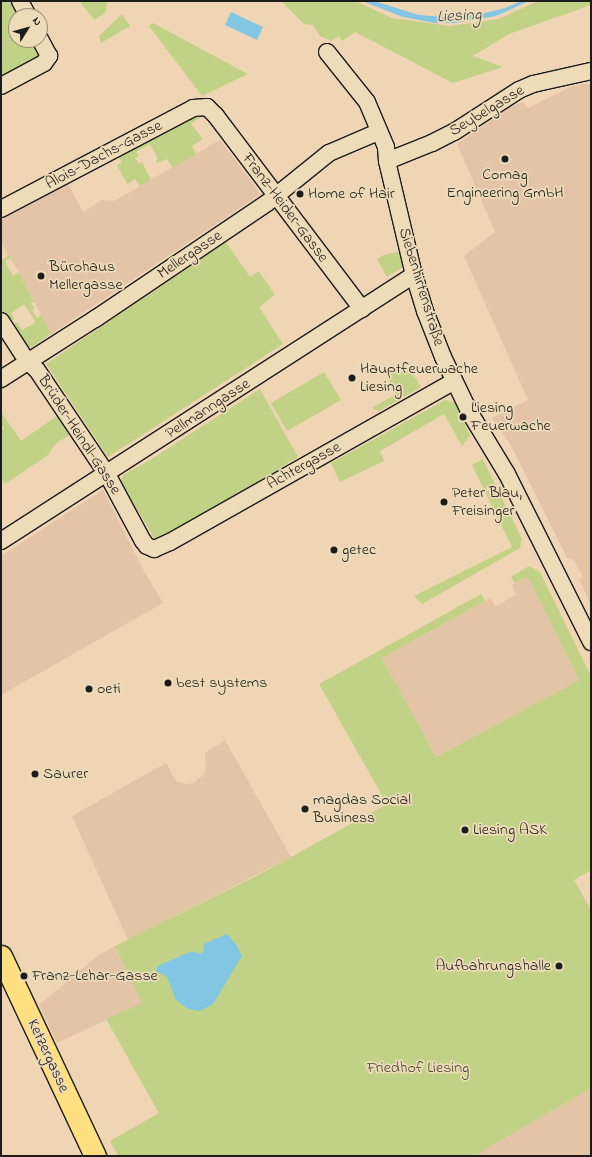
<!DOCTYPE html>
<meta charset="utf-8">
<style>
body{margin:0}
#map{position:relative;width:592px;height:1157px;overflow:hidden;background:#efd5b4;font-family:"Indie Flower",sans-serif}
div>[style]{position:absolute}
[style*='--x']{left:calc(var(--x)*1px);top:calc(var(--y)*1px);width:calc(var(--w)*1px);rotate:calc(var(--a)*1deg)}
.built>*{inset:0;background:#e4c4a7}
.green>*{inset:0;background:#c1d286}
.water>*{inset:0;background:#82c6e3}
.roads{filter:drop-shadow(1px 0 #1c1c1c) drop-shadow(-1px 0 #1c1c1c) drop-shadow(0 1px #1c1c1c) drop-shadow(0 -1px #1c1c1c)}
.minor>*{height:16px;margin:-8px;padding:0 8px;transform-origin:8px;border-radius:8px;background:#eedbb8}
.major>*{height:21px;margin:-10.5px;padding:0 10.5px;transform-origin:10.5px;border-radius:10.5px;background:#ffdf80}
.dots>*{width:11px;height:11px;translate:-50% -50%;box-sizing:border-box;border:2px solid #eedbb8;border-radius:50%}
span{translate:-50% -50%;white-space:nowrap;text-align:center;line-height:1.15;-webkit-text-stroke:3.5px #eedbb8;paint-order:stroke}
.street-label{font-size:16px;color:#1c1c1c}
.poi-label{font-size:16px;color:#1c1c1c}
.left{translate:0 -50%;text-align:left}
.right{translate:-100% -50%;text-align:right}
.park-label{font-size:16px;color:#454a36}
.water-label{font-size:17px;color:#36464e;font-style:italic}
.frame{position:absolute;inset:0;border:2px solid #1c1c1c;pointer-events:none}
.north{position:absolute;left:8px;top:8px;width:40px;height:40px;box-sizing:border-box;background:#eedbb8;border:1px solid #9a8f7a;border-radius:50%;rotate:53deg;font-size:11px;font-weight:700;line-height:16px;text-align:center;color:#1c1c1c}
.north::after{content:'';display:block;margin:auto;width:14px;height:18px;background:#1c1c1c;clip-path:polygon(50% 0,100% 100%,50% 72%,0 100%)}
</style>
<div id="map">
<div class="built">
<i style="clip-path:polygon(582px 84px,591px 84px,591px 605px,579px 579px,583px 577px,574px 560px,567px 558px,510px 444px,492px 418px,528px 400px,464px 256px,495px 232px,457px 144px,510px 107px,523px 102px,528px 108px,570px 87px)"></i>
<i style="clip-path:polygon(220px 140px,261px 194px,51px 334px,19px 272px,1px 243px,1px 216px,67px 182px,83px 212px,102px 200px,114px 201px)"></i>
<i style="clip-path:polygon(103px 490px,143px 569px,163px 603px,1px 695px,1px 556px)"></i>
<i style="clip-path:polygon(528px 577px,579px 680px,436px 757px,382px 658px,491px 598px,495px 606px,516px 595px,512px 585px)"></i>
<i style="clip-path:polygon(225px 740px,291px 857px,128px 940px,72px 816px,166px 763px,176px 781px,186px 784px,194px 783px,204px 774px,206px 768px,205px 753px)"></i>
<i style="clip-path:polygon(115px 946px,142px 1003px,57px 1043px,39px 1005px,100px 954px)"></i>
<i style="clip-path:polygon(591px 1088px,591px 1156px,474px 1156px)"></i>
</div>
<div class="green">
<i style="clip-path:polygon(1px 1px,14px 1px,22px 16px,16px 16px,16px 40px,35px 40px,41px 51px,39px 58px,1px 78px)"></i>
<i style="clip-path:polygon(81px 1px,107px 1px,106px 12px,95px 20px,81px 4px)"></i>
<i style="clip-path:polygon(281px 1px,355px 1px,392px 18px,450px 26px,499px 19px,538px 1px,591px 1px,591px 5px,509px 34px,473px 56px,503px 67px,453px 83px,355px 32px,342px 41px,339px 36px,331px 41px,320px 36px,313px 25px,304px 24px)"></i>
<i style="clip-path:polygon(122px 14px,130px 26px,101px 43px,99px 36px)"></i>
<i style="clip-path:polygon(153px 23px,248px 74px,202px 96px,149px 26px)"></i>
<i style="clip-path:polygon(195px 115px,202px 116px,191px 124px,203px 139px,192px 146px,196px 154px,172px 168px,167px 159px,157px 163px,156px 160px,158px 159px,150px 144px,136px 152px,139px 156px,135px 158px,139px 164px,142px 162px,151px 180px,140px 186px,135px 179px,127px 184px,117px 165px,122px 162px,117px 155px)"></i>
<i style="clip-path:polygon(226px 242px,250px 277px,259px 271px,275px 295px,259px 307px,283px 344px,108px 457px,46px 364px)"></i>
<i style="clip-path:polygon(400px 251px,403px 267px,387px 277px,377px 259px,384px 255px)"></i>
<i style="clip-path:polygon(9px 255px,11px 258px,5px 261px,13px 276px,19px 272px,34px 302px,31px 303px,34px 308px,32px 310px,37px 318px,41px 315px,51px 334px,32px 347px,24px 345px,11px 327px,17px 322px,22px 330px,36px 322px,24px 304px,11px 313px,15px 319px,8px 322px,1px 311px,1px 257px,3px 260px)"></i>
<i style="clip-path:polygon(393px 365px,398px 374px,409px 367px,421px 387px,379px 411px,374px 409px,372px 408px,396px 394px,384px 371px)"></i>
<i style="clip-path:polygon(324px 372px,341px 400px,287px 431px,271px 403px)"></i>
<i style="clip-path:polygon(260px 389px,298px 457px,161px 541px,156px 541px,121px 482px,123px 475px,150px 460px)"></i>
<i style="clip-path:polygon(445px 400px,455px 403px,470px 435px,462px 446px,444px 414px,380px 451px,384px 461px,340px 482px,331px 463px)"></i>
<i style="clip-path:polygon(1px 412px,21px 441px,57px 416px,69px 435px,54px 445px,48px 455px,5px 484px,1px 478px,1px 431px,4px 429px,1px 424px)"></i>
<i style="clip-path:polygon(483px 459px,522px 539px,520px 548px,422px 604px,414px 596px,512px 547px,472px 465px)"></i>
<i style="clip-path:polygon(529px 566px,540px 572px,591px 676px,591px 870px,574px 880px,591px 910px,591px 1088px,474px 1156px,118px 1156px,110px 1141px,159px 1113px,106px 1019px,142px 1003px,115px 946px,260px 874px,387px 804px,319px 684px,481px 594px,485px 601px,382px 658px,436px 757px,579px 680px,528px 577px,515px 583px,511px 577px)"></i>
</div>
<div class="water">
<i style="clip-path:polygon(362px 1px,374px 1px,419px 15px,446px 17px,481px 14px,505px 8px,521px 1px,529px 1px,496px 16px,455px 23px,435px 23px,403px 17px)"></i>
<i style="clip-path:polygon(231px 12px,263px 27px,257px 40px,225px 25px)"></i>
<i style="clip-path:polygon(227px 934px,236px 944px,242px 956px,213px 1004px,200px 1011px,188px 1009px,176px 1000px,167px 977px,156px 971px,158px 966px,192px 951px,200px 954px,203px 952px,204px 944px)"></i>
</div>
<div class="roads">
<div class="minor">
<i style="--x:20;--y:1;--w:17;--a:62"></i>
<i style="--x:327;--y:52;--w:64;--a:51.3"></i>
<i style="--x:367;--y:102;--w:49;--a:67.1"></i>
<i style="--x:386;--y:147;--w:14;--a:86"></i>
<i style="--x:387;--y:161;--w:117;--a:76.7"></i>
<i style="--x:414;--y:275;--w:38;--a:73"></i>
<i style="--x:425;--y:311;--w:49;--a:68.6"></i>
<i style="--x:443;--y:357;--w:62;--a:64.3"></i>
<i style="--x:470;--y:413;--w:71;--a:58.8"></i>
<i style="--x:507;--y:474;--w:188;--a:63.4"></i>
<i style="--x:1;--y:86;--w:49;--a:-28.1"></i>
<i style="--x:44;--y:63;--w:9;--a:-54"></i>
<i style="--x:49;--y:56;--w:19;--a:-118"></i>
<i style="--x:387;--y:161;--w:48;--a:-21.8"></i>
<i style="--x:432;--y:143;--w:25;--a:-27"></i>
<i style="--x:454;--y:132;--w:77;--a:-32.9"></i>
<i style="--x:519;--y:90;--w:15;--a:-23"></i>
<i style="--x:533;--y:84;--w:59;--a:-12.6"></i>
<i style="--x:1;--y:209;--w:217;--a:-27.7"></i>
<i style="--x:193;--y:108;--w:14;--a:-4"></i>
<i style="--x:207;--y:107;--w:13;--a:45"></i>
<i style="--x:216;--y:116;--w:242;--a:52.9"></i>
<i style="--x:1;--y:321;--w:48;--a:57"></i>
<i style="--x:27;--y:361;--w:13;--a:42"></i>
<i style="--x:37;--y:370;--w:125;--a:56.1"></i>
<i style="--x:107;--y:474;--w:76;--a:61.8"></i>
<i style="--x:143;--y:541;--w:6;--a:51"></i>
<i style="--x:147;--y:546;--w:8;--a:23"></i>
<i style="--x:154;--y:549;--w:17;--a:-24"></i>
<i style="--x:170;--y:542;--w:326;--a:-29.5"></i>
<i style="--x:1;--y:379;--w:112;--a:-32.6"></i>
<i style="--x:95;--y:319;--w:207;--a:-34"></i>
<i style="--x:267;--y:203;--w:80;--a:-38.9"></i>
<i style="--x:329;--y:153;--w:53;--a:-23.2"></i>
<i style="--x:1;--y:541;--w:491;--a:-32.8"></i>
</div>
<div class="major">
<i style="--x:1;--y:956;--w:221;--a:64.8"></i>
</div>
</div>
<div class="dots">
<i style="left:505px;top:159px;background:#1c1c1c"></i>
<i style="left:300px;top:194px;background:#1c1c1c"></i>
<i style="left:41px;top:276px;background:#1c1c1c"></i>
<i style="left:352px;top:378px;background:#1c1c1c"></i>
<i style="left:463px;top:417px;background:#1c1c1c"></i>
<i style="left:444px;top:502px;background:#1c1c1c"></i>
<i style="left:334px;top:550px;background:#1c1c1c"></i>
<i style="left:168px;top:683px;background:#1c1c1c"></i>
<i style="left:89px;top:689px;background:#1c1c1c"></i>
<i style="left:35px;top:774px;background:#1c1c1c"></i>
<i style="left:305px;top:809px;background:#1c1c1c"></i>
<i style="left:465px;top:830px;background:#1c1c1c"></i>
<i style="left:559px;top:966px;background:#1c1c1c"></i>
<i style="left:24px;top:976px;background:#1c1c1c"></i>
</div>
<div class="street-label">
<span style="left:487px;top:111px;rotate:-31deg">Seybelgasse</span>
<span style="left:104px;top:155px;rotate:-28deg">Alois-Dachs-Gasse</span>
<span style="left:285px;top:208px;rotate:53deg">Franz-Heider-Gasse</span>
<span style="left:190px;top:255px;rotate:-34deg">Mellergasse</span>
<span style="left:421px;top:287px;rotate:73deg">Siebenhirtenstraße</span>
<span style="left:208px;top:409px;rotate:-33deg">Pellmanngasse</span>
<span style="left:79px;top:435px;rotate:57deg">Brüder-Heindl-Gasse</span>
<span style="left:304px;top:466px;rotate:-29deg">Achtergasse</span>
<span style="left:48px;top:1056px;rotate:65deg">Ketzergasse</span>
</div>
<div class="poi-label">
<span style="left:505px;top:184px">Comag<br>Engineering GmbH</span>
<span class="left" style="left:308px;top:194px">Home of Hair</span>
<span class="left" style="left:49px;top:276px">Bürohaus<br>Mellergasse</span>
<span class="left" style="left:360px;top:378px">Hauptfeuerwache<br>Liesing</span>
<span class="left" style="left:471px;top:417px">Liesing<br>Feuerwache</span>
<span class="left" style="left:452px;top:502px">Peter Blau,<br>Freisinger</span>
<span class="left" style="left:342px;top:550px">getec</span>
<span class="left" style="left:176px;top:683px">best systems</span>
<span class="left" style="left:97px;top:689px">oeti</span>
<span class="left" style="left:43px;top:774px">Saurer</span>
<span class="left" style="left:313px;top:809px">magdas Social<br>Business</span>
<span class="left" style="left:473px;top:830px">Liesing ASK</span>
<span class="right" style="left:551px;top:966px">Aufbahrungshalle</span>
<span class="left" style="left:32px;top:976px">Franz-Lehar-Gasse</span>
</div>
<div class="park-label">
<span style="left:418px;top:1068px">Friedhof Liesing</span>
</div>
<div class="water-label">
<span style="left:459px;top:16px;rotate:-3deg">Liesing</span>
</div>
<div class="frame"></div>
<div class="north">N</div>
</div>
